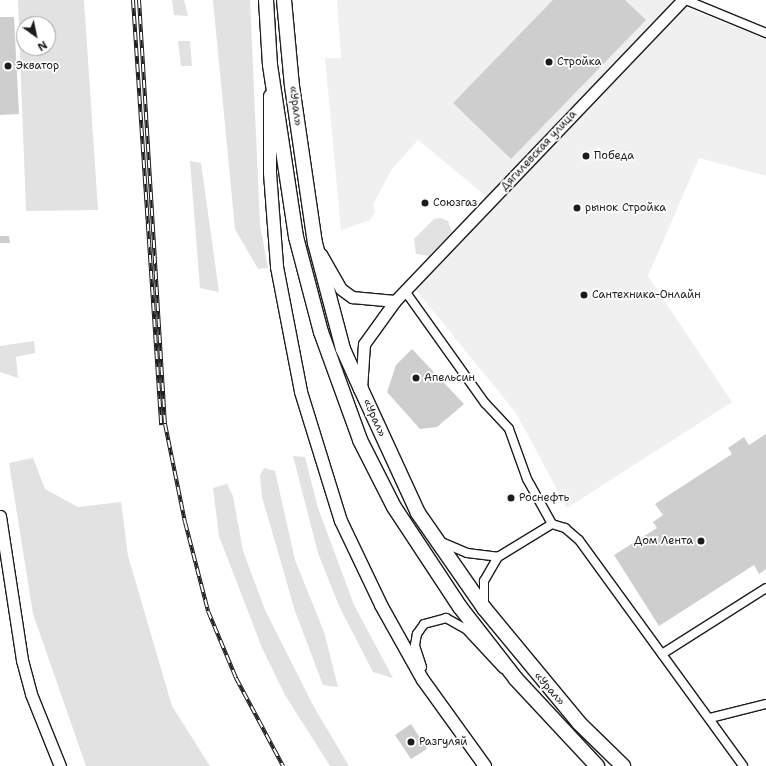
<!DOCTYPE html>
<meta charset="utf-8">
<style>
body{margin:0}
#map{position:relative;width:766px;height:766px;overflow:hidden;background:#fff;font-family:"Shantell Sans",sans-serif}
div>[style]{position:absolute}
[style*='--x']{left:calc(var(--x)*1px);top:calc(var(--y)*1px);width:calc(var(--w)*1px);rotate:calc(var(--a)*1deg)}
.built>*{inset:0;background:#f0f0f0}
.green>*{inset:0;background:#e2e2e2}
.building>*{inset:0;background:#cecece}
.roads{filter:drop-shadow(1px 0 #1c1c1c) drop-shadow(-1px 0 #1c1c1c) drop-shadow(0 1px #1c1c1c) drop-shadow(0 -1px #1c1c1c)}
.street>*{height:8px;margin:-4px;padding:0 4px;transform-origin:4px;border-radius:4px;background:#fff}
.secondary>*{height:11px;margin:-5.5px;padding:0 5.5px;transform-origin:5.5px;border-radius:5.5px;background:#fff}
.primary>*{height:12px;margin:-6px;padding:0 6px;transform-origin:6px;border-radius:6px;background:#fff}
.highway>*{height:14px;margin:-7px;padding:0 7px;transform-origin:7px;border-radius:7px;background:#fff}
.rail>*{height:4px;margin-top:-2px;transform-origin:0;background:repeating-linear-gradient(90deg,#fff 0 8px,#1c1c1c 0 16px);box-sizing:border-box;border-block:1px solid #1c1c1c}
.dots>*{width:11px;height:11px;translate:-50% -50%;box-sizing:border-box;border:2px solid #fff;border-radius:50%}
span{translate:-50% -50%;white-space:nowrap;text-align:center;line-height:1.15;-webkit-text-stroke:3.5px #fff;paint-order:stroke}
.poi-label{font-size:11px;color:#1c1c1c}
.left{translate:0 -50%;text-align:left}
.right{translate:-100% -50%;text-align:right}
.street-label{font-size:11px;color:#1c1c1c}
.north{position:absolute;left:16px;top:16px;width:40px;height:40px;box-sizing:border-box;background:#fff;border:1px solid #a4a4a4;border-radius:50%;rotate:147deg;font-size:11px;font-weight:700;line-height:16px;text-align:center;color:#1c1c1c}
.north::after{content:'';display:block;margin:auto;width:14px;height:18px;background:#1c1c1c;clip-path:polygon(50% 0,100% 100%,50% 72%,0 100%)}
</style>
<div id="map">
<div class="built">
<i style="clip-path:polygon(337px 0,677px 0,675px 3px,766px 39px,766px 176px,699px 158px,648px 276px,732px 402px,567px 508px,516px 413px,408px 280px,486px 196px,418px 140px,392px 169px,373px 204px,375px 212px,370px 220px,341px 230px,325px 58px,341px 58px)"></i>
</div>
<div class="green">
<i style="clip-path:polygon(evenodd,18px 0,84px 0,98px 210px,26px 211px,18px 0,24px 24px,48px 24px,48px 48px,24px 48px,24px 24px)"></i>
<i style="clip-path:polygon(172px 0,184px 0,188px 16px,174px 15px)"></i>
<i style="clip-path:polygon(213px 0,250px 0,260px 225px,268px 268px,258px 269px,235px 229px)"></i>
<i style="clip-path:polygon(178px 41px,190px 41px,192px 66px,181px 66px)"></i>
<i style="clip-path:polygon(190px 161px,201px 163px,219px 292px,200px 288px)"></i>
<i style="clip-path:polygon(441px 218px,448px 221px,452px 232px,429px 256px,416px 254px,414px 239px,434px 219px)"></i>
<i style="clip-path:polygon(34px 341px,35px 353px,16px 357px,18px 378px,0 372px,0 346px)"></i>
<i style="clip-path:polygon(293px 456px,305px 457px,318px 508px,354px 605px,393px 678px,373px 672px,339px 606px,318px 553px)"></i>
<i style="clip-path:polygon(33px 458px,45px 489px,78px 507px,121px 502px,128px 556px,172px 706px,210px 766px,86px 766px,33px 614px,9px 463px)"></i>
<i style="clip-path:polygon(264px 468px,275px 471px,295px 560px,324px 632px,338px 687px,323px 685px,295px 611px,262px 497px,260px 475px)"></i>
<i style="clip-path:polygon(227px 484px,233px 496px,243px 551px,265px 610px,314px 707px,349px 766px,330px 766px,285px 695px,262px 648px,219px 536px,213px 488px)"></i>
</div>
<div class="building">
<i style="clip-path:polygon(553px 0,625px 0,646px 20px,511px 159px,453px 103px)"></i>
<i style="clip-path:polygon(0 17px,14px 17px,19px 114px,0 115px)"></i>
<i style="clip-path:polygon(0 236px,9px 236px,10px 243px,0 243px)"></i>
<i style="clip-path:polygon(412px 349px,464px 404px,437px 427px,420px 429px,387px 392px,396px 365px)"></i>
<i style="clip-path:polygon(766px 434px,766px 569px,759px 574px,754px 565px,659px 626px,614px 555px,657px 528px,653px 522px,663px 515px,655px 504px,732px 454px,728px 448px,744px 437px,749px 445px)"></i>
<i style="clip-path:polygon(411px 724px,427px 749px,411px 759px,395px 735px)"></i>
</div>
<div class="roads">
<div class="street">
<i style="--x:686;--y:0;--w:87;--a:22.4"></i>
<i style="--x:405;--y:291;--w:138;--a:54.5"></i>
<i style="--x:485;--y:403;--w:35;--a:47"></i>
<i style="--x:509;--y:429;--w:53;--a:70.2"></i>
<i style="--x:527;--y:479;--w:51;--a:60.9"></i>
<i style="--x:552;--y:524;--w:14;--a:17"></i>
<i style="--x:565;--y:528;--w:18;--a:41"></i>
<i style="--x:579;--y:540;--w:279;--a:54"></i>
<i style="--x:439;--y:541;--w:30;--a:23"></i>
<i style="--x:467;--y:553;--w:31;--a:7"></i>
<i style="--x:484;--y:606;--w:25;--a:-90"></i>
<i style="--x:484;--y:581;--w:28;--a:-60"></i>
<i style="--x:498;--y:557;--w:63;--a:-31.4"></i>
<i style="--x:662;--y:654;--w:123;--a:-32.4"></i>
<i style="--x:422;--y:667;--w:23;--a:-108"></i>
<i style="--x:415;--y:645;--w:11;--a:-80"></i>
<i style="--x:417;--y:634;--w:12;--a:-55"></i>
<i style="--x:424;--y:624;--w:23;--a:-15"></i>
<i style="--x:446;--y:618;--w:23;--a:29"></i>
<i style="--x:466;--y:629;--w:54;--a:47.2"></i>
<i style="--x:710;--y:718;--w:58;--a:-14"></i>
</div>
<div class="secondary">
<i style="--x:321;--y:254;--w:40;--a:60.3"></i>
<i style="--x:341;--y:289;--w:14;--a:36"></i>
<i style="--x:352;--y:297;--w:43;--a:5.3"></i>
<i style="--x:361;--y:389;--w:45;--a:-86.2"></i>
<i style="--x:364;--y:344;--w:53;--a:-54.2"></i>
<i style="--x:395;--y:301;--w:417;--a:-46.3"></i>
<i style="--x:0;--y:516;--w:146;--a:81.3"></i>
<i style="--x:22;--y:660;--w:35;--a:75"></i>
<i style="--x:31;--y:694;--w:78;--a:68.1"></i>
</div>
<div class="primary">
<i style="--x:270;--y:96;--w:77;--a:90"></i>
<i style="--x:270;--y:173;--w:94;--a:85.7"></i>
<i style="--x:277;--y:267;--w:127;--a:79.1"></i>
<i style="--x:301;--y:392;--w:135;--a:72.8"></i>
<i style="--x:341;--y:521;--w:93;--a:64.5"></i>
<i style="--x:381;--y:605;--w:86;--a:60.8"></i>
<i style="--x:423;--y:680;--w:106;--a:54.2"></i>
</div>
<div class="highway">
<i style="--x:266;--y:0;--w:65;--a:86.5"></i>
<i style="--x:270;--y:65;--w:174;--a:81.4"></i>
<i style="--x:296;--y:237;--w:98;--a:75.3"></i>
<i style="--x:321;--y:332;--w:115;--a:70.1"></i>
<i style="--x:360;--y:440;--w:75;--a:63.1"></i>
<i style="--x:394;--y:507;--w:120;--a:56.6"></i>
<i style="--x:460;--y:607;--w:91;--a:52.1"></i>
<i style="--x:516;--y:679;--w:119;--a:47"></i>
<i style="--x:284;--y:0;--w:86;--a:84.7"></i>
<i style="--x:292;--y:86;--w:159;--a:81.7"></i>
<i style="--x:315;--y:243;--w:110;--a:75.2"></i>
<i style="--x:343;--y:349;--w:44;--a:65.8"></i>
<i style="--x:361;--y:389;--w:136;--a:65.3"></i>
<i style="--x:418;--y:513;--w:116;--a:55.2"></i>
<i style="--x:484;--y:608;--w:149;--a:50.4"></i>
<i style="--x:579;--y:723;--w:62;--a:44.3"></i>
</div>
</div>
<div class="rail">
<i style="--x:133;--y:0;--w:426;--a:86.2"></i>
<i style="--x:139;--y:0;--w:425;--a:86.5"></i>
<i style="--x:165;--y:424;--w:100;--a:78.5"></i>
<i style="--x:185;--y:522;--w:92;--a:75.5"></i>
<i style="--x:208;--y:611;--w:73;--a:67.3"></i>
<i style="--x:236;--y:678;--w:100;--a:61.9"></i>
</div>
<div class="dots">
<i style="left:549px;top:62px;background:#1c1c1c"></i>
<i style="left:8px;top:66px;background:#1c1c1c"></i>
<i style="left:586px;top:156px;background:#1c1c1c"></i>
<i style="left:425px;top:203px;background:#1c1c1c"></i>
<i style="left:577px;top:208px;background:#1c1c1c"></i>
<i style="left:584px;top:295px;background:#1c1c1c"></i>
<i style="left:416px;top:378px;background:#1c1c1c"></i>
<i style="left:511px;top:498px;background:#1c1c1c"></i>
<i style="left:701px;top:541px;background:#1c1c1c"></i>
<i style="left:411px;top:742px;background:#1c1c1c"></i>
</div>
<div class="poi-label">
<span class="left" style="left:557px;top:62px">Стройка</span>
<span class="left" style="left:16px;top:66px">Экватор</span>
<span class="left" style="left:594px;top:156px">Победа</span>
<span class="left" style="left:433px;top:203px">Союзгаз</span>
<span class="left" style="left:585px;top:208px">рынок Стройка</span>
<span class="left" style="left:592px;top:295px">Сантехника-Онлайн</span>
<span class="left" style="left:424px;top:378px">Апельсин</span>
<span class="left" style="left:519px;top:498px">Роснефть</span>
<span class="right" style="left:693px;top:541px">Дом Лента</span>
<span class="left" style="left:419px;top:742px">Разгуляй</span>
</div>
<div class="street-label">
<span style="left:295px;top:106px;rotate:82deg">«Урал»</span>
<span style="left:539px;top:151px;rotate:-47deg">Дягилевская улица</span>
<span style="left:374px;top:418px;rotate:66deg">«Урал»</span>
<span style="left:549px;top:689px;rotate:49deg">«Урал»</span>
</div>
<div class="north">N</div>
</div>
